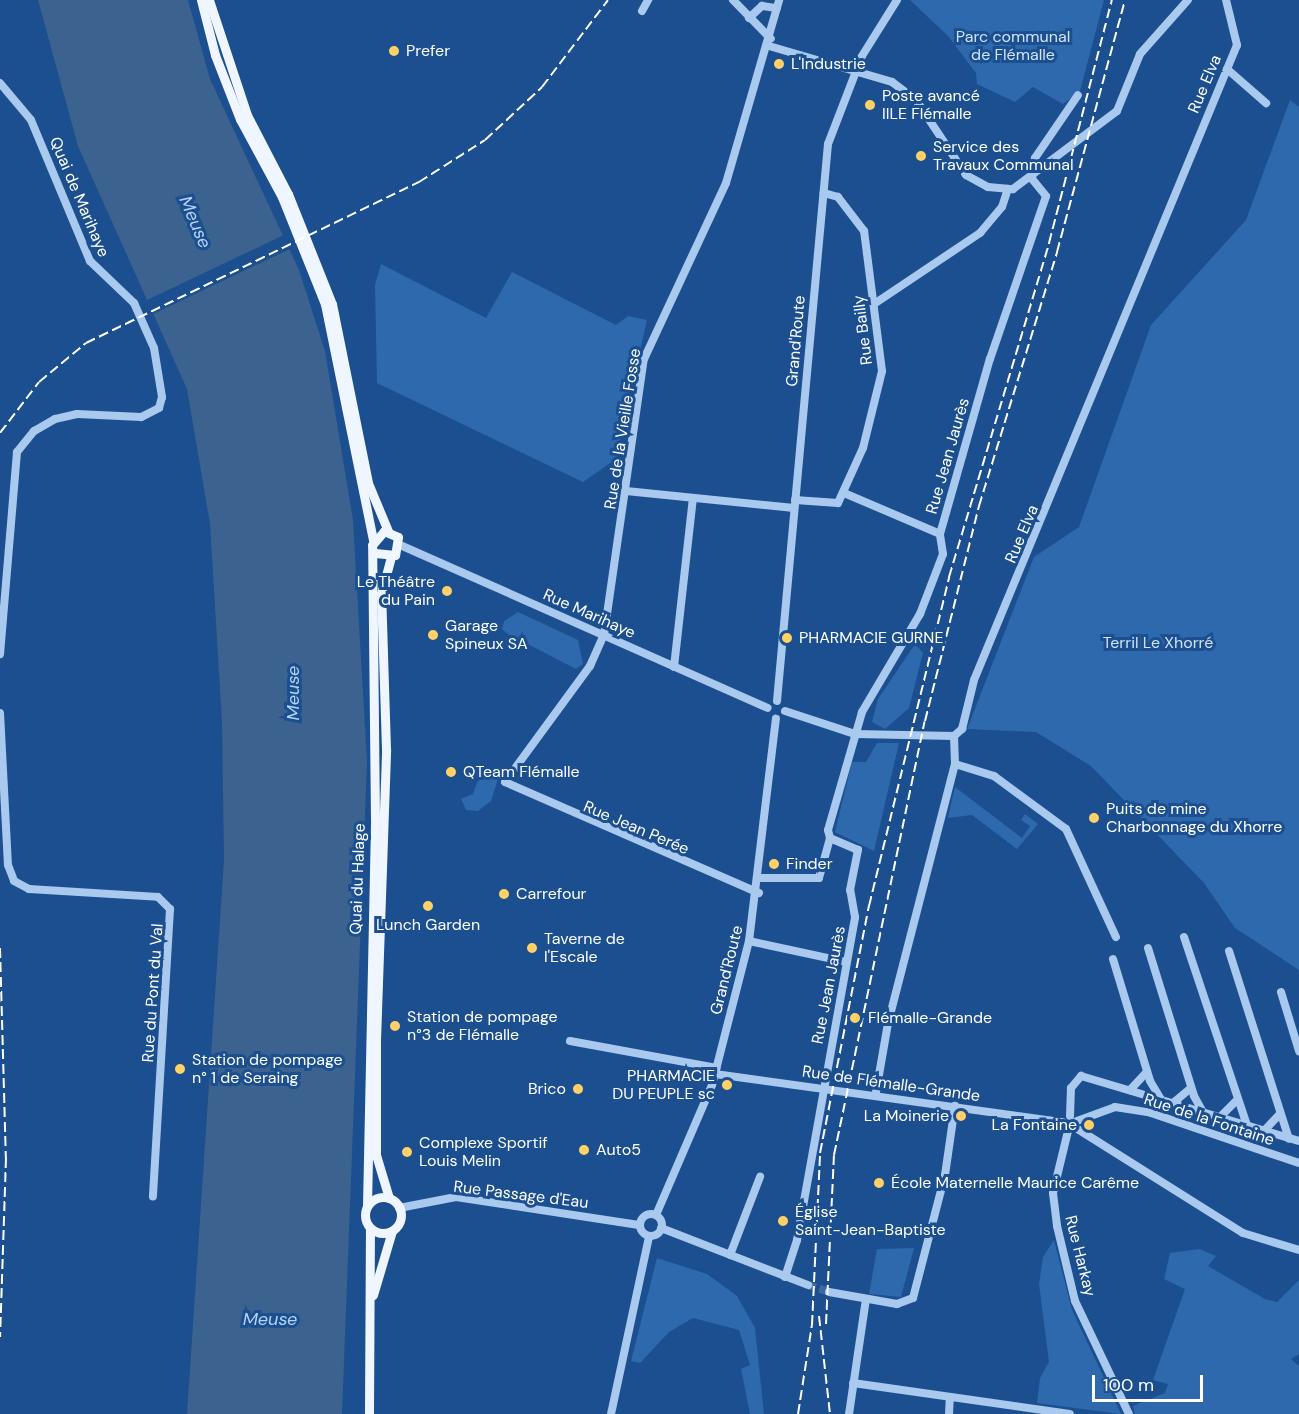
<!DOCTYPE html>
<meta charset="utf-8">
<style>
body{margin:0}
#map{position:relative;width:1299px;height:1414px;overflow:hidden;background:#1b4f8f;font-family:"DM Sans",sans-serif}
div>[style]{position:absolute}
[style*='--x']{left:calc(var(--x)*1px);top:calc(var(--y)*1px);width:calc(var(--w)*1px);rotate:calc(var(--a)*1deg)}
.green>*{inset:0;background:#2e69ad}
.water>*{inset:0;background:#3c6290}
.pier>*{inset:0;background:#1b4f8f}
.minor-tunnel>*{height:8px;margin-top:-4px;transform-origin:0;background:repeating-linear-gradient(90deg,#3d69a0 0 8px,transparent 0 12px)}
.minor>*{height:8px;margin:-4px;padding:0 4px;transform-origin:4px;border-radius:4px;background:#a9c9ee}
.minor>.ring{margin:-4px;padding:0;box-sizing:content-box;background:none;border:8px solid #a9c9ee;border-radius:50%}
.major>*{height:9px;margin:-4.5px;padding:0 4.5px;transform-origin:4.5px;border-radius:4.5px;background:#f0f6ff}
.major>.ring{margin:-4.5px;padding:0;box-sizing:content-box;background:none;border:9px solid #f0f6ff;border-radius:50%}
.rail>*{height:2px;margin-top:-1px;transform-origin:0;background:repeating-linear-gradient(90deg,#fff 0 10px,transparent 0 14.5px)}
.dots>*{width:16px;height:16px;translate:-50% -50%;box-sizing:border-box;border:3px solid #1b4f8f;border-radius:50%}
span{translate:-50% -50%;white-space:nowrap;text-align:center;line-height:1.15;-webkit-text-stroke:6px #1b4f8f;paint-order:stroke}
.park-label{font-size:16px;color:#cfe3fa}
.poi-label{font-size:16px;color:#fff}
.left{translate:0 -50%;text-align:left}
.right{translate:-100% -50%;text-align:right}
.street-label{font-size:16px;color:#fff}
.water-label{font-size:18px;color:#b5d3f5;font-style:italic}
.scale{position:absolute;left:1092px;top:1375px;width:111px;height:27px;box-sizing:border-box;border:3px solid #fff;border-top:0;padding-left:8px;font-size:18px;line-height:21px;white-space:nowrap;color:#fff;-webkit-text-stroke:4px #1b4f8f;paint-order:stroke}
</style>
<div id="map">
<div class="green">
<i style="clip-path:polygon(910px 0,1104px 0,1080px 91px,1063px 104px,1033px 87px,1015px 102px,977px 84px,976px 73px,948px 36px)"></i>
<i style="clip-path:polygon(1290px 100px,1299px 107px,1299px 970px,1235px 928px,1204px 883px,1091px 766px,1036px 732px,967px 729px,1034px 557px,1079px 527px,1151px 325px,1246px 220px)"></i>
<i style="clip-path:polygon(381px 264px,486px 318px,512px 272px,616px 325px,628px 316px,647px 320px,616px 459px,583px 482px,377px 383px,375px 285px)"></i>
<i style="clip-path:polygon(518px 612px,578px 640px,583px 664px,576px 669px,508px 634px,502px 629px,504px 621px)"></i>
<i style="clip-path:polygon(915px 644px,923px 653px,909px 708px,885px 729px,872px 722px,878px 699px)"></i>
<i style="clip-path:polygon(877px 743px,899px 743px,874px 851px,835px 832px,852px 762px,866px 762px)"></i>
<i style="clip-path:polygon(481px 771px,500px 772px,491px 801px,478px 811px,466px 810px,461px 799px,473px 794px)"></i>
<i style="clip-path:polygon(955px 787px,1022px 838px,1030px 826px,1021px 820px,1025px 814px,1038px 824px,1017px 849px,972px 815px,948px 818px)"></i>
<i style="clip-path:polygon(1054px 1240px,1072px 1310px,1121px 1414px,1037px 1403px,1040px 1378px,1049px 1362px,1039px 1284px,1043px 1257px)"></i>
<i style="clip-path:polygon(914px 1248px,901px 1297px,869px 1294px,877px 1249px)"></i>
<i style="clip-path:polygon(1199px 1249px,1216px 1256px,1208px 1266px,1265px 1299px,1277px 1302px,1299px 1280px,1299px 1354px,1291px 1359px,1299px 1366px,1299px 1414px,1135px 1414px,1133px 1406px,1165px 1393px,1168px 1384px,1153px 1380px,1185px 1289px,1164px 1279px,1170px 1253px)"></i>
<i style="clip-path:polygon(657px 1258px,707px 1274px,737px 1296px,755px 1328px,764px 1414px,750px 1414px,741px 1369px,750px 1365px,739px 1330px,693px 1318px,669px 1332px,640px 1363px,631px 1361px)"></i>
</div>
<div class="water">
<i style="clip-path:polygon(38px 0,188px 0,210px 79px,299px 270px,325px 351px,353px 520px,367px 762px,342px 1414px,187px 1414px,224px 860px,222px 722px,210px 524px,187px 389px,78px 146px)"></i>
</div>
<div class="pier">
<i style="clip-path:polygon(286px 234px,292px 248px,153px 314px,147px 300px)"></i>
</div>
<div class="minor-tunnel">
<i style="--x:808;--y:1285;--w:22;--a:18"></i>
</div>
<div class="minor">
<i style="--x:733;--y:0;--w:54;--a:45.7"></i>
<i style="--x:642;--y:11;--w:13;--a:-61"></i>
<i style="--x:749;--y:18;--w:18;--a:-43"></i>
<i style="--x:762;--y:6;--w:15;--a:8"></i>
<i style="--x:769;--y:46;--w:128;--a:16.3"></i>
<i style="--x:892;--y:82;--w:30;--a:37"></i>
<i style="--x:916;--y:100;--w:90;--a:56.3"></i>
<i style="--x:966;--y:175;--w:25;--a:29"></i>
<i style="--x:988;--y:187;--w:25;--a:5"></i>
<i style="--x:1013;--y:189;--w:130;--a:-36.9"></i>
<i style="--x:1117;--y:111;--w:61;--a:-68"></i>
<i style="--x:1140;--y:54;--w:72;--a:-48.4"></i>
<i style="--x:1227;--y:69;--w:52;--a:41.1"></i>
<i style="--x:0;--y:83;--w:48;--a:50"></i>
<i style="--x:31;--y:120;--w:153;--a:67.3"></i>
<i style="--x:90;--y:261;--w:61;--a:43.7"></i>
<i style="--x:134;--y:303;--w:49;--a:66"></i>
<i style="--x:154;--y:348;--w:50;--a:80.7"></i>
<i style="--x:162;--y:397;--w:11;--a:105"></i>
<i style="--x:159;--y:408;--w:20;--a:153"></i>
<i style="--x:141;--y:417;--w:64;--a:-177.3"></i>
<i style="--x:77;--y:414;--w:23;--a:167"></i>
<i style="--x:55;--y:419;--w:24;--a:150"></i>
<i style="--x:34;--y:431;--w:27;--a:129"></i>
<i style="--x:17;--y:452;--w:203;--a:94.8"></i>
<i style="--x:1032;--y:179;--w:21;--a:-82"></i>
<i style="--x:1035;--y:158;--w:76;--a:-55.7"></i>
<i style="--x:874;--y:304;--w:128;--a:-33.8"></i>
<i style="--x:980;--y:233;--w:34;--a:-50"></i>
<i style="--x:1002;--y:207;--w:19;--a:-72"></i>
<i style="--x:626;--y:491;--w:169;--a:5.8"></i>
<i style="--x:844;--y:493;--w:104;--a:23.1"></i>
<i style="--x:795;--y:500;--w:43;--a:4"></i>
<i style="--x:838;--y:503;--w:60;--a:-65.6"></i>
<i style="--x:863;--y:448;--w:79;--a:-76.1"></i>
<i style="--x:882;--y:371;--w:141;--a:-97.3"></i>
<i style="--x:864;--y:231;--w:43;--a:-127.4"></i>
<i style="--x:838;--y:197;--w:15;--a:-164"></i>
<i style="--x:400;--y:545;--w:402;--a:23.9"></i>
<i style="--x:674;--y:667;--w:170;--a:-83.6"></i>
<i style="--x:777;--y:701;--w:559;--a:-84.77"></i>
<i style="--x:828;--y:144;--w:94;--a:-68.9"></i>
<i style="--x:862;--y:56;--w:66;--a:-58"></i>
<i style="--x:785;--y:711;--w:74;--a:18.2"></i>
<i style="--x:855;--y:734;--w:99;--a:1.2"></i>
<i style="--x:0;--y:713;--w:152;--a:87"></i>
<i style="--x:8;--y:865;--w:17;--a:69"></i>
<i style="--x:14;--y:881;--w:17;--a:28"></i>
<i style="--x:29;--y:889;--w:129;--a:3.5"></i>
<i style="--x:158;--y:897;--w:17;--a:45"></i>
<i style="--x:170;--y:909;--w:288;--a:93.4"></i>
<i style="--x:955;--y:764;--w:41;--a:17.1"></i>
<i style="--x:994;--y:776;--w:89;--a:36.4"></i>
<i style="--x:1066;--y:829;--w:119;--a:65.2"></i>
<i style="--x:761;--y:878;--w:58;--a:0"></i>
<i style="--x:819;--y:878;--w:41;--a:-74.6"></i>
<i style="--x:759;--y:893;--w:277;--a:-156.4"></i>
<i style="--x:505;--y:782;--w:144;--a:-53.8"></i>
<i style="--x:590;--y:666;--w:34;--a:-66"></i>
<i style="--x:604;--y:635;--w:279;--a:-81.8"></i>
<i style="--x:644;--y:359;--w:194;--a:-65"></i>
<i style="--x:726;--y:183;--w:191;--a:-73.8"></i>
<i style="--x:1184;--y:937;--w:201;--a:71.5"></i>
<i style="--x:749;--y:941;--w:99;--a:12.2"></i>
<i style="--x:1148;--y:948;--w:155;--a:72.7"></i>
<i style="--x:1194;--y:1096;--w:21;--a:61"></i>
<i style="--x:1229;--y:951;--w:197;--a:72.3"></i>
<i style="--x:1113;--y:959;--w:127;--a:73.1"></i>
<i style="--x:1150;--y:1081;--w:21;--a:59"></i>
<i style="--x:1281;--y:992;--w:62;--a:73"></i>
<i style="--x:570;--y:1041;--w:149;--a:10.4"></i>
<i style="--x:715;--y:1074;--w:351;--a:7.9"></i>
<i style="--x:1130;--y:1090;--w:25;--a:-47"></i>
<i style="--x:876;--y:1092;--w:70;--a:-80.1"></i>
<i style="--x:888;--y:1023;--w:268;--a:-75.5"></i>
<i style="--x:955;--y:764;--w:28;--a:-92"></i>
<i style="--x:954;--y:736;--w:11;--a:-41"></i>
<i style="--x:962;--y:729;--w:50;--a:-76.2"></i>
<i style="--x:974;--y:680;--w:687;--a:-67.5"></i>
<i style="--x:1237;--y:45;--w:46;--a:-103.7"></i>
<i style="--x:1173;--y:1103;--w:23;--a:-40"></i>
<i style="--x:1070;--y:1116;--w:28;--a:-88"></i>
<i style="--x:1071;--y:1088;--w:16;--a:-50"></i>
<i style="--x:1081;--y:1076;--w:227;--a:16.6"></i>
<i style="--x:1219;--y:1118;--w:23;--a:-45"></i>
<i style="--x:1077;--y:1121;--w:40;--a:-20.2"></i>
<i style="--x:1115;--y:1107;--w:36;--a:9"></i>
<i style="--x:1151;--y:1113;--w:156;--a:18.7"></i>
<i style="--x:1076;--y:1128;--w:197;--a:32.2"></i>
<i style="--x:1243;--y:1233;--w:59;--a:16.9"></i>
<i style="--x:1068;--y:1131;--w:64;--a:103.6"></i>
<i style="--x:1053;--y:1193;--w:33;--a:83"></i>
<i style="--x:1057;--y:1226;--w:77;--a:76.5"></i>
<i style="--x:1075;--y:1301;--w:125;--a:64.5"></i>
<i style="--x:1263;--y:1132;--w:23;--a:-47"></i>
<i style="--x:399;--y:1208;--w:58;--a:-10.9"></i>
<i style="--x:456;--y:1197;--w:185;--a:8.7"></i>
<i class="ring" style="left:640px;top:1214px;width:14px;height:14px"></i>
<i style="--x:656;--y:1215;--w:142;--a:-66.7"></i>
<i style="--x:712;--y:1085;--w:149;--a:-75.6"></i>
<i style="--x:749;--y:941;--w:224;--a:-83.1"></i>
<i style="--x:661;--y:1228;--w:158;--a:21.2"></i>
<i style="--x:730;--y:1255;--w:84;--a:-69"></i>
<i style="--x:785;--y:1277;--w:39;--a:-72"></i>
<i style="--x:797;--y:1240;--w:328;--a:-79.8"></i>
<i style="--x:855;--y:917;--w:27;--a:-100"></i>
<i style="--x:850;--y:890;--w:41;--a:-78.7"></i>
<i style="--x:858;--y:850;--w:30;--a:-157"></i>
<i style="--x:830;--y:838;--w:8;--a:-104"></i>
<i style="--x:828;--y:830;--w:123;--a:-73.9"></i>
<i style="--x:862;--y:712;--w:114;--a:-59.4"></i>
<i style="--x:920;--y:614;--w:64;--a:-69"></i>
<i style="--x:943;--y:554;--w:20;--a:-99"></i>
<i style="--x:940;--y:534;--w:182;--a:-74.1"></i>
<i style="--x:990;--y:359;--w:172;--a:-71"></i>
<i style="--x:1046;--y:196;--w:22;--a:-129"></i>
<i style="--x:829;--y:1292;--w:69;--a:10"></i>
<i style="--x:897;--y:1304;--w:17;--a:-21"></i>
<i style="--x:913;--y:1298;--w:127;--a:-75.4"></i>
<i style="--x:945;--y:1175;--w:70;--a:-81.8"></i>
<i style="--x:853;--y:1383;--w:219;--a:8.1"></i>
<i style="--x:611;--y:1414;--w:182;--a:-77.9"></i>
<i style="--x:849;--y:1414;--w:116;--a:-81.6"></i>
<i style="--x:949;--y:1414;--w:17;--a:-87"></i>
</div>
<div class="major">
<i style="--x:201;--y:0;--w:57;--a:75.7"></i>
<i style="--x:215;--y:55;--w:69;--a:68.7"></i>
<i style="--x:240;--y:119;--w:89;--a:61.7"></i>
<i style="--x:282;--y:197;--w:115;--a:68.1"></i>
<i style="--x:325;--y:304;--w:241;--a:78.5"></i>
<i style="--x:209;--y:0;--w:121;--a:71.7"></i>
<i style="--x:247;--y:115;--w:89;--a:62.6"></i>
<i style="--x:288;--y:194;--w:118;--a:68.2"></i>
<i style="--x:332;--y:304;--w:183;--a:78.6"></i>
<i style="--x:368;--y:483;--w:52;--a:67.4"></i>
<i class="ring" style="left:365px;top:1197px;width:27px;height:27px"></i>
<i style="--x:389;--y:1198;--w:45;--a:-106.8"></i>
<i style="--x:376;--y:1155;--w:115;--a:-90"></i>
<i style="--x:376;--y:1040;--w:291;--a:-88"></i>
<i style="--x:386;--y:749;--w:155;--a:-91.8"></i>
<i style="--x:381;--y:594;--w:38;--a:-75"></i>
<i style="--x:367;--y:1206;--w:387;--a:-88.8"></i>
<i style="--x:375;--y:819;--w:274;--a:-90.6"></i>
<i style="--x:372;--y:545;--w:18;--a:-49"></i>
<i style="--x:384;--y:531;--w:15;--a:23"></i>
<i style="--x:398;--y:537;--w:18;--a:99"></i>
<i style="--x:395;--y:555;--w:20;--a:-174"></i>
<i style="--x:373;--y:1295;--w:67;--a:-73.5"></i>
<i style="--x:369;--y:1414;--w:186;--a:-89.7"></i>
</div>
<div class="rail">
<i style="--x:0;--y:433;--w:64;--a:-52.6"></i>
<i style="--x:39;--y:382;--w:61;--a:-39.7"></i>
<i style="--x:86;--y:343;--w:370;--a:-25.8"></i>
<i style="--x:419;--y:182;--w:78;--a:-32.5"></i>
<i style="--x:485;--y:140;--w:78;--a:-42.9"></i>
<i style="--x:542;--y:87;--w:109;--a:-52.8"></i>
<i style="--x:0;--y:948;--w:210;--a:88.4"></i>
<i style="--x:6;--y:1158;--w:179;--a:91.9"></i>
<i style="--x:819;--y:1316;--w:99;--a:83.6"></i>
<i style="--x:826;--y:1324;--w:169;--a:-87.3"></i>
<i style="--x:834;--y:1155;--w:443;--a:-78.2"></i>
<i style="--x:925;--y:721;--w:222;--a:-75.9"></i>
<i style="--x:979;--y:506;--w:266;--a:-72.9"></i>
<i style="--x:1057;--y:252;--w:261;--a:-74.9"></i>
<i style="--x:798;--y:1414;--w:90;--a:-81.1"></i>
<i style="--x:812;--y:1325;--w:172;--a:-87.3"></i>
<i style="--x:820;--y:1153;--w:252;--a:-78.8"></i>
<i style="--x:869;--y:906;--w:339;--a:-76.3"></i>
<i style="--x:949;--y:577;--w:349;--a:-73.3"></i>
<i style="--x:1049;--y:243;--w:251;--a:-75.5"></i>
</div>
<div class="dots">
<i style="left:394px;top:51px;background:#ffd166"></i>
<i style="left:779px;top:64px;background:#ffd166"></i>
<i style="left:870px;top:105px;background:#ffd166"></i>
<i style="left:921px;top:156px;background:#ffd166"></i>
<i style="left:447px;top:591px;background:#ffd166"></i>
<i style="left:433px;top:635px;background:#ffd166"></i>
<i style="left:787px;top:638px;background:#ffd166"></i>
<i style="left:451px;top:772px;background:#ffd166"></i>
<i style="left:1094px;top:818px;background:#ffd166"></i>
<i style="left:774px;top:864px;background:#ffd166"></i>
<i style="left:504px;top:894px;background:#ffd166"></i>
<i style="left:428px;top:906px;background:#ffd166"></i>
<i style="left:532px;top:948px;background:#ffd166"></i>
<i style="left:855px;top:1018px;background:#ffd166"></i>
<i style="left:395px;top:1026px;background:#ffd166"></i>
<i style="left:180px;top:1069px;background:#ffd166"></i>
<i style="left:727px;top:1085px;background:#ffd166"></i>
<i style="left:578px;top:1089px;background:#ffd166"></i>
<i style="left:961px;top:1116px;background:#ffd166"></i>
<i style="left:1089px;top:1125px;background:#ffd166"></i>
<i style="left:584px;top:1150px;background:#ffd166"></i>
<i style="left:407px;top:1152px;background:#ffd166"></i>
<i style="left:879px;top:1183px;background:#ffd166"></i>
<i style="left:783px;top:1221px;background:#ffd166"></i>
</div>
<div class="park-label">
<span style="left:1013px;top:46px">Parc communal<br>de Flémalle</span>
<span style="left:1158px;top:643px">Terril Le Xhorré</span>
</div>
<div class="poi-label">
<span class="left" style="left:406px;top:51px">Prefer</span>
<span class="left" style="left:791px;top:64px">L'Industrie</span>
<span class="left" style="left:882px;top:105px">Poste avancé<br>IILE Flémalle</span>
<span class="left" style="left:933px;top:156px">Service des<br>Travaux Communal</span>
<span class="right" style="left:435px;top:591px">Le Théâtre<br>du Pain</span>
<span class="left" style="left:445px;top:635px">Garage<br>Spineux SA</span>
<span class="left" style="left:799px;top:638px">PHARMACIE GURNE</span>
<span class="left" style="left:463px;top:772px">QTeam Flémalle</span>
<span class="left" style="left:1106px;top:818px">Puits de mine<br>Charbonnage du Xhorre</span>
<span class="left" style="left:786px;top:864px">Finder</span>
<span class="left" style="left:516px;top:894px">Carrefour</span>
<span style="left:428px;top:925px">Lunch Garden</span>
<span class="left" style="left:544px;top:948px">Taverne de<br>l'Escale</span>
<span class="left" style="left:407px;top:1026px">Station de pompage<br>n°3 de Flémalle</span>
<span class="left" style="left:868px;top:1018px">Flémalle-Grande</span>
<span class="left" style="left:192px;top:1069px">Station de pompage<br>n° 1 de Seraing</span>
<span class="right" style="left:715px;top:1085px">PHARMACIE<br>DU PEUPLE sc</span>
<span class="right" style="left:566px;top:1089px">Brico</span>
<span class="right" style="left:949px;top:1116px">La Moinerie</span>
<span class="right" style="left:1077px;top:1125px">La Fontaine</span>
<span class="left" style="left:419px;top:1152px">Complexe Sportif<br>Louis Melin</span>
<span class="left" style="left:596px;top:1150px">Auto5</span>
<span class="left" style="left:891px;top:1183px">École Maternelle Maurice Carême</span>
<span class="left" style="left:795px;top:1221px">Église<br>Saint-Jean-Baptiste</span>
</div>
<div class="street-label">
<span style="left:1205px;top:84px;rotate:-67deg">Rue Elva</span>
<span style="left:79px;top:197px;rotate:67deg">Quai de Marihaye</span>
<span style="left:863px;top:330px;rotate:-97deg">Rue Bailly</span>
<span style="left:796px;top:341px;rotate:-85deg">Grand'Route</span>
<span style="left:623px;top:429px;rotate:-81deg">Rue de la Vieille Fosse</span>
<span style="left:948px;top:456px;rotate:-74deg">Rue Jean Jaurès</span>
<span style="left:1022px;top:534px;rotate:-67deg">Rue Elva</span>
<span style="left:589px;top:614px;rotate:24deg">Rue Marihaye</span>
<span style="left:636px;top:828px;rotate:23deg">Rue Jean Perée</span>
<span style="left:358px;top:879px;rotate:-88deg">Quai du Halage</span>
<span style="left:727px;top:970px;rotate:-76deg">Grand'Route</span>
<span style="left:829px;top:985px;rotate:-79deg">Rue Jean Jaurès</span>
<span style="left:153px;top:993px;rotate:-86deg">Rue du Pont du Val</span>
<span style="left:891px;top:1084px;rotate:8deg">Rue de Flémalle-Grande</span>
<span style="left:1209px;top:1120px;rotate:18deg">Rue de la Fontaine</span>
<span style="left:521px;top:1195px;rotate:7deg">Rue Passage d'Eau</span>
<span style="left:1080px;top:1256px;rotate:76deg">Rue Harkay</span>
</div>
<div class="water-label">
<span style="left:195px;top:222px;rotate:67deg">Meuse</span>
<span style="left:293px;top:693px;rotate:-90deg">Meuse</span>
<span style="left:270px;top:1319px">Meuse</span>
</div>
<div class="scale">100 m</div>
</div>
